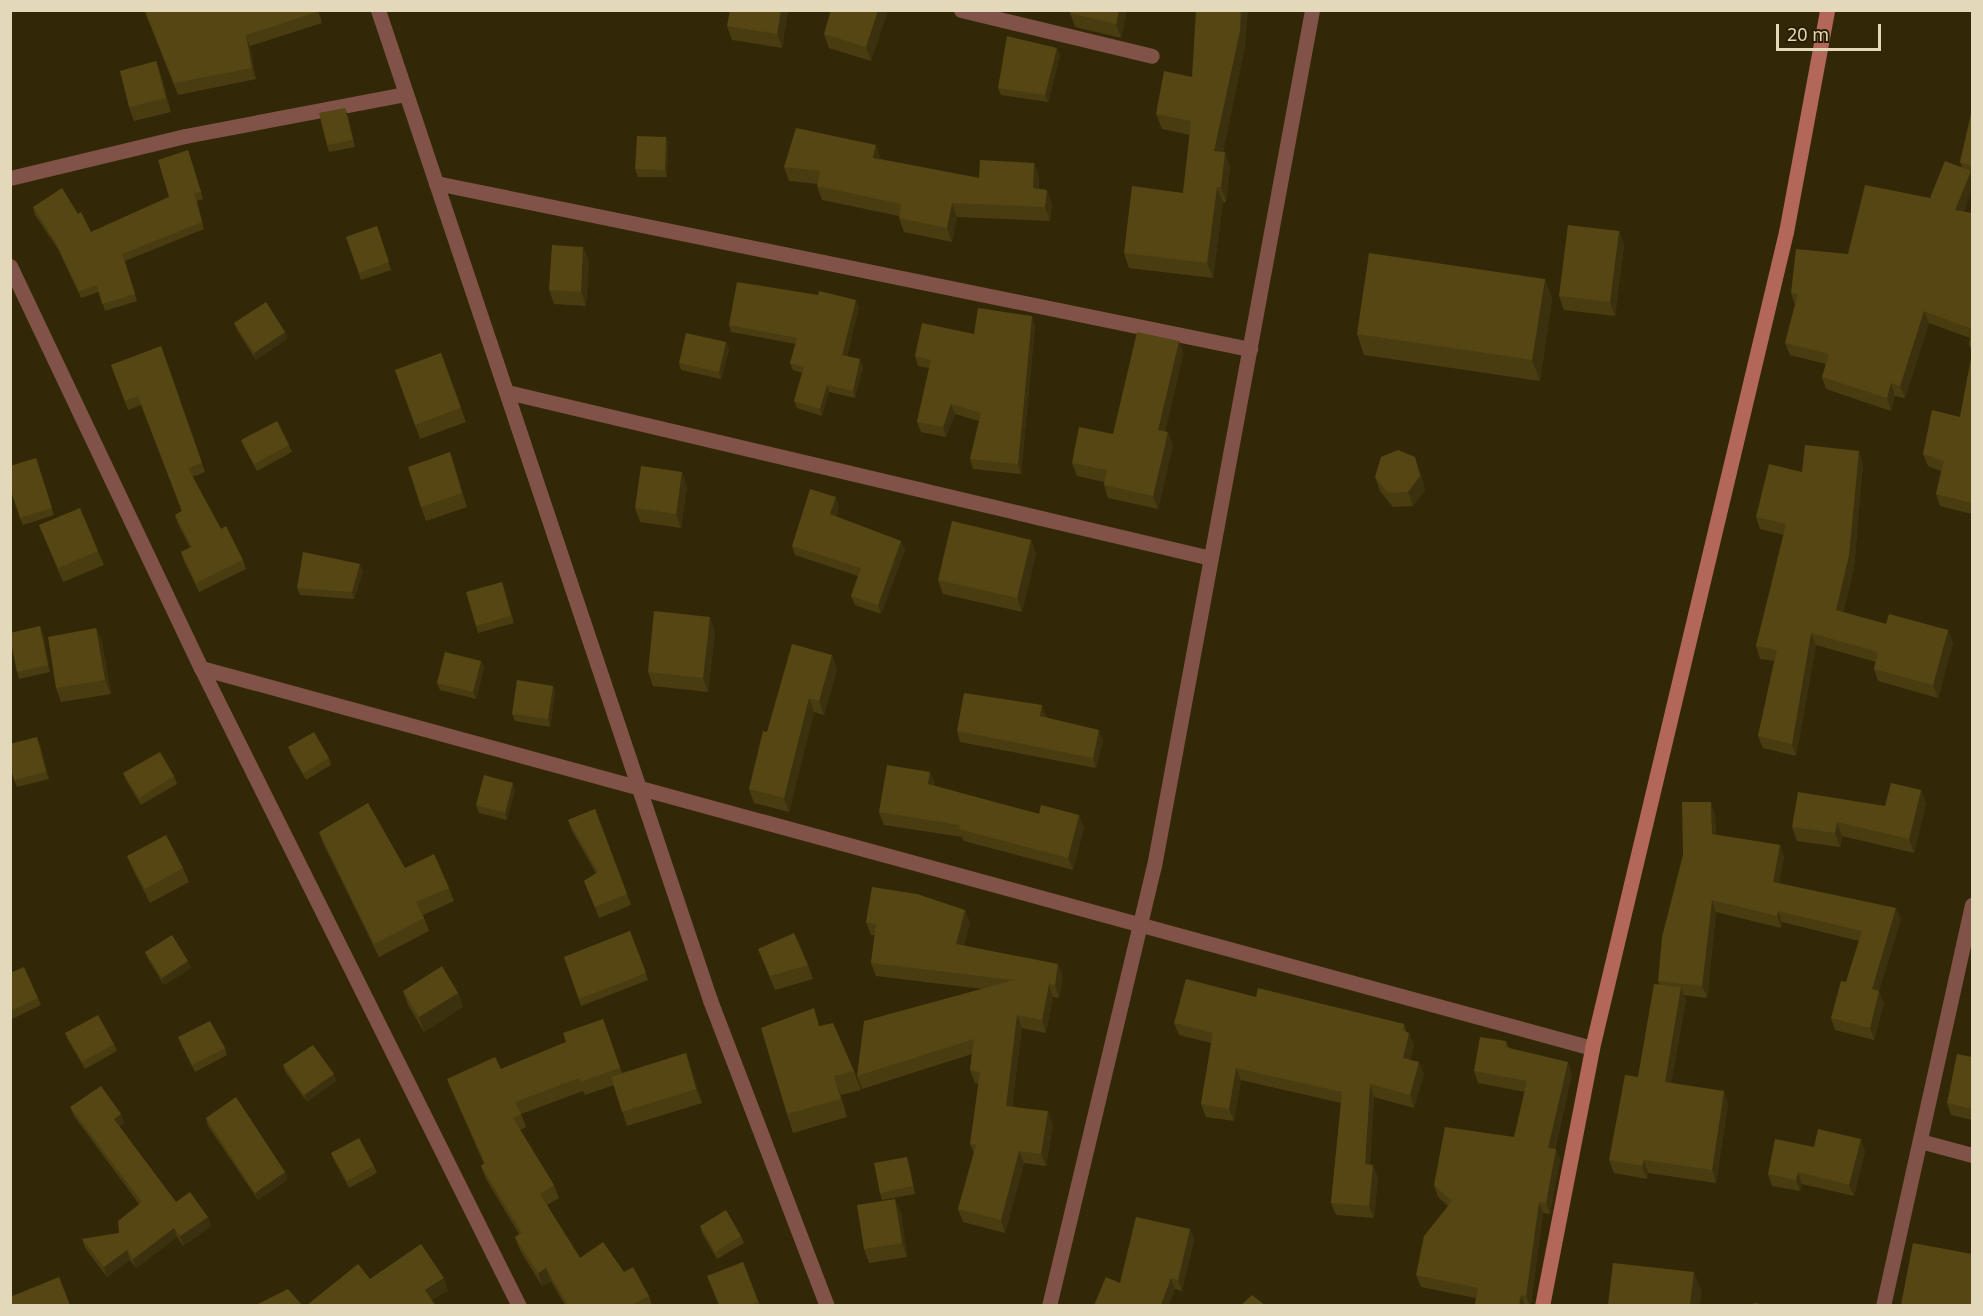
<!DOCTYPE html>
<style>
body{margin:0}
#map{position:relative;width:1983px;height:1316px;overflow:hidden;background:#322807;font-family:"Noto Sans",sans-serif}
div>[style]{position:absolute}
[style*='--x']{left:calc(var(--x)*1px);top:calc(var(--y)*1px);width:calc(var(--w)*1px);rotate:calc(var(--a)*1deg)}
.street>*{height:15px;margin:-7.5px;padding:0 7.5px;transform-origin:7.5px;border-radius:7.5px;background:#815248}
.secondary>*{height:15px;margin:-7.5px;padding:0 7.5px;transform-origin:7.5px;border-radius:7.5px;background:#b26759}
.wall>*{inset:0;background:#4a3c11}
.shaded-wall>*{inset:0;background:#3c310e}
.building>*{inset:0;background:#564614}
span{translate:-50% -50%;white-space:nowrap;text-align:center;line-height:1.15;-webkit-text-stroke:4.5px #281e00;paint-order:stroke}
.frame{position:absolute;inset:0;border:12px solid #e3d9ba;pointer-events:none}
.scale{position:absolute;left:1776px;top:24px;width:105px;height:27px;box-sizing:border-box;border:3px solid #e3d9ba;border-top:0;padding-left:8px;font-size:18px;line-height:21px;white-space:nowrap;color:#e3d9ba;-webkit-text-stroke:4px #281e00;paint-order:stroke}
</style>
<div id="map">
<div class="street">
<i style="--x:378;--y:10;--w:1044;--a:71.46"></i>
<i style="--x:710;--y:1000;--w:328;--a:69.1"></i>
<i style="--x:961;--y:10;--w:196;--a:13.5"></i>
<i style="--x:10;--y:178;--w:180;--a:-13.5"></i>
<i style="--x:185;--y:136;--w:225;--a:-10.8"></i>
<i style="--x:436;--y:183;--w:831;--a:11.53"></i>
<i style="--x:10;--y:266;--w:445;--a:64.6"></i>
<i style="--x:201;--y:668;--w:713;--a:63.51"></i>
<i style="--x:507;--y:392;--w:723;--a:13.27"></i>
<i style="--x:201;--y:668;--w:1442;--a:15.28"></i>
<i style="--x:1920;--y:1141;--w:54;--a:15.1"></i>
<i style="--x:1049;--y:1306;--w:452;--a:-76.6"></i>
<i style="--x:1154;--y:866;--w:870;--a:-79.54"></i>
<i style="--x:1883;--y:1306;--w:411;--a:-77.5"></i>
</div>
<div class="secondary">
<i style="--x:1542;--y:1306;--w:263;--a:-79"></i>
<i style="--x:1592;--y:1048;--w:839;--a:-76.63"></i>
<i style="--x:1786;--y:232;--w:226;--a:-79.5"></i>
</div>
<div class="wall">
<i style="clip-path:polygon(144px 10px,318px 10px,322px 23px,250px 46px,256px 79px,178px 95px)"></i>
<i style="clip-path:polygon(788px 10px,782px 48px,732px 40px,727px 26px)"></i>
<i style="clip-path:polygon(888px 10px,871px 61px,829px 48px,824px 34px)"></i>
<i style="clip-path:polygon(1071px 10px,1127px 10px,1121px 38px,1075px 27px,1070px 13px)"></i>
<i style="clip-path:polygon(1245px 46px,1223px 152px,1230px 167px,1226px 202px,1223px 202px,1213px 278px,1129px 268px,1124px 253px,1183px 193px,1190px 135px,1162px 129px,1156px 114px,1192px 77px)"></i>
<i style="clip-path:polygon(1060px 55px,1048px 102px,1001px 95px,998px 88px)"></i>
<i style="clip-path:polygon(156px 61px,161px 75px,171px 112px,134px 121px,129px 107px)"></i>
<i style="clip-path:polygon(1972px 110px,1972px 173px,1971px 172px,1972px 175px,1964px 212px,1972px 213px,1972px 514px,1940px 506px,1936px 494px,1941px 471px,1928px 466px,1923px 454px,1960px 417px,1972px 353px,1969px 345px,1970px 338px,1929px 323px,1905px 398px,1895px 396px,1891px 411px,1826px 389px,1822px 377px,1826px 364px,1790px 355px,1785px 343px,1795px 305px,1791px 293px,1930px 198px,1962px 167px,1960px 162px)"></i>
<i style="clip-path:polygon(348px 115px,355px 147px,329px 152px,327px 145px)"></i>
<i style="clip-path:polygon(666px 137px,668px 144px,667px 177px,638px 177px,635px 169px)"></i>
<i style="clip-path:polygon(188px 150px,203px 199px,197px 201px,204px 229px,125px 261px,137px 301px,105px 311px,99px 292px,81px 298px,58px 249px,35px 215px,33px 207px,91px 232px,169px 197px)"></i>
<i style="clip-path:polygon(881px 159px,979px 178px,1034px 163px,1039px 177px,1039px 189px,1052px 204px,1050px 221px,957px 217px,952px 242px,904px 232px,899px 218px,899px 216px,822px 200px,817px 186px,818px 184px,789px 181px,784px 167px)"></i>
<i style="clip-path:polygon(377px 226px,391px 270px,361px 280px,346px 237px)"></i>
<i style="clip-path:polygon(1619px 231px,1624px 245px,1615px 316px,1564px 310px,1559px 296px)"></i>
<i style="clip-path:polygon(583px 247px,589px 261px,586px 306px,554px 304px,549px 290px)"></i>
<i style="clip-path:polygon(1545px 279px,1552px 299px,1540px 381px,1364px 355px,1357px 334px)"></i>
<i style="clip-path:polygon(859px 307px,847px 356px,863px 367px,855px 398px,829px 392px,822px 416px,797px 408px,794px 401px,802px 373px,793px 370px,790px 363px,796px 344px,731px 332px,729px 325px)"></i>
<i style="clip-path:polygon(1032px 316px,1035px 326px,1021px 474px,973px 469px,970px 459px,979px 421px,955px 414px,946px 437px,921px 432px,917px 422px,929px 368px,918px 366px,915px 356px,974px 334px)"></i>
<i style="clip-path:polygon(234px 323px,285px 332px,287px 339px,256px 360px,237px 330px)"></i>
<i style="clip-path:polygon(1179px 341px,1183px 354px,1165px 432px,1173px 445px,1158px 509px,1108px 498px,1104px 485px,1104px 482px,1077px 476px,1072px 463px,1113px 434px)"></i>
<i style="clip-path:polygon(726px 342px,729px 350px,721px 379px,681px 370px,679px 363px)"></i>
<i style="clip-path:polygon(161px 346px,205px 472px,192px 477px,221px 529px,243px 560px,246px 569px,199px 592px,184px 561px,181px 552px,190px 547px,178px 524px,175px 515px,182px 511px,141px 405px,128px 410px,111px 365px)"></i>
<i style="clip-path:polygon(441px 353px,466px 422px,420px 439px,395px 370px)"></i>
<i style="clip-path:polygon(241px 440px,289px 445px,292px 452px,257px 471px,244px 447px)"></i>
<i style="clip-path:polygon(450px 452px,467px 507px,426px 521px,421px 507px)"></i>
<i style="clip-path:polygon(36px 458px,54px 515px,23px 525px,20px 518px)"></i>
<i style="clip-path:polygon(1863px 463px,1854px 568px,1843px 612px,1886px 624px,1948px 630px,1953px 643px,1938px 698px,1878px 681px,1874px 669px,1876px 662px,1816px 645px,1796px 756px,1763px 748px,1758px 736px,1774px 661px,1760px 659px,1756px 646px,1784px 535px,1760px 529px,1756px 517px,1802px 472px)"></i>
<i style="clip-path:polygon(1420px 471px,1425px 490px,1413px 506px,1393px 507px,1380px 491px,1375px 477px)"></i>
<i style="clip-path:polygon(687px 486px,681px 528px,640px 522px,635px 508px)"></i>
<i style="clip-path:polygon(839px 507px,836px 517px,901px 541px,905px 550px,881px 614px,855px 605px,851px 596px,858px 576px,795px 555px,792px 546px)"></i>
<i style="clip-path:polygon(39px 525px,98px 551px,104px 565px,63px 582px)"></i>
<i style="clip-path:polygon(1031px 540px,1036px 554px,1022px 612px,943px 594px,938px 580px)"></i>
<i style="clip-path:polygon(363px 571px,354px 599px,300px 595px,297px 588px)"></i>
<i style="clip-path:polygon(502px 582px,514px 623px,478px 633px,476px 626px)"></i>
<i style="clip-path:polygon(96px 628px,102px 642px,111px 694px,61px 702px,56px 688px)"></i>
<i style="clip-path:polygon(715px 632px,708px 692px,653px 686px,648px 672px)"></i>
<i style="clip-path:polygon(43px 633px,50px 672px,19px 679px,17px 672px)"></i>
<i style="clip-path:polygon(832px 655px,837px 669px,824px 715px,814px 712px,789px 812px,754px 803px,749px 789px,767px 732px)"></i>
<i style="clip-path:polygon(481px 661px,484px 668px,476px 699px,440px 690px,437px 683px)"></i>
<i style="clip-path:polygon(553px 686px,555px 693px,550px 727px,515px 721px,512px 714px)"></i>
<i style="clip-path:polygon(1046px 715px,1046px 717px,1103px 740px,1096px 768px,960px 742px,957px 731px)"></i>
<i style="clip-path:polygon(40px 744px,49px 779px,17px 787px,14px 780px)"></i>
<i style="clip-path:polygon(288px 747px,329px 758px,331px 765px,306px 780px,291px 754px)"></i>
<i style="clip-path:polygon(123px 773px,174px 776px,177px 784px,141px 805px,126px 780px)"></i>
<i style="clip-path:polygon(935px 784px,934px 786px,1039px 814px,1079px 815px,1084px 827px,1073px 870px,964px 841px,962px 837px,884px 825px,879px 812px)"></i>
<i style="clip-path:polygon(515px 790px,507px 820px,479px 813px,476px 805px)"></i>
<i style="clip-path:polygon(1921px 790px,1926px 804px,1914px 853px,1842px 836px,1840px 847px,1797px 841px,1792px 827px,1885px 806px)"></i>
<i style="clip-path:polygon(595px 809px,631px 905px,599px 918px,584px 881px,596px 873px,572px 831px,568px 820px)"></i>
<i style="clip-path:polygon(1715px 814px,1716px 835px,1780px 845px,1784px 857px,1779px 883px,1901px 919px,1879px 991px,1884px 1003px,1874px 1040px,1835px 1030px,1831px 1018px,1846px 982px,1859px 941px,1782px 922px,1781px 928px,1716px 912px,1707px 998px,1684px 995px,1686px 1000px,1671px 1083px,1728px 1104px,1716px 1183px,1648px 1173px,1647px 1179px,1614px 1173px,1609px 1160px,1638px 1077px,1659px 984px,1658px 981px)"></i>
<i style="clip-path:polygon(319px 832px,405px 868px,449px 888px,454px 901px,423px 915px,429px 931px,379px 957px,324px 845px)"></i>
<i style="clip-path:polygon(127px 856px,183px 868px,189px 882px,150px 903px,133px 870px)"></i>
<i style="clip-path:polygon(965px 910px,970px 923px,964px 945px,1063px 977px,1059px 998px,1053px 997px,1046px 1033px,1022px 1028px,1012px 1106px,1053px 1124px,1046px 1166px,1024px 1163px,1005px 1233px,963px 1222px,958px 1209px,974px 1153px,970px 1144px,979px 1084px,975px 1083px,970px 1070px,972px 1054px,862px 1089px,857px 1076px,983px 989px,876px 976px,871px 963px,875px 935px,871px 935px,866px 922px)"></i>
<i style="clip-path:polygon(630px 931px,648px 980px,581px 1006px,564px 957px)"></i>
<i style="clip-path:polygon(758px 949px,808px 965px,813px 979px,775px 990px)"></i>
<i style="clip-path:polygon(145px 952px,188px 961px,191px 968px,164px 985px,148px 959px)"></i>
<i style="clip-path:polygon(10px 973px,38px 998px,41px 1005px,12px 1019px,10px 1016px)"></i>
<i style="clip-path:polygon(403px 991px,458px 993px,463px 1007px,424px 1032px,408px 1005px)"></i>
<i style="clip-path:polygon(1256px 997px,1404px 1024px,1406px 1032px,1409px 1033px,1414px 1045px,1410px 1059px,1424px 1074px,1414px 1108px,1374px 1097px,1370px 1164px,1378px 1177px,1374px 1218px,1336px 1215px,1331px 1203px,1341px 1103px,1241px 1080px,1234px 1121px,1206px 1117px,1201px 1104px,1211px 1043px,1179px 1035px,1174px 1023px)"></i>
<i style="clip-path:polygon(603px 1019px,622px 1073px,686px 1053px,702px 1103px,627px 1126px,614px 1085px,585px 1095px,583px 1091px,521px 1114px,526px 1127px,520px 1130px,554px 1185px,559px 1198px,547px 1205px,580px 1258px,624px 1272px,649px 1296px,652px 1305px,565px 1305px,551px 1281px,542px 1286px,520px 1250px,515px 1237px,519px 1234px,486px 1179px,481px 1166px,484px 1164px,452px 1091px,447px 1079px,501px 1069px,566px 1042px)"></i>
<i style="clip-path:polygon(820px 1026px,854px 1071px,861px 1090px,841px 1095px,847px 1117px,793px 1133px,787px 1114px)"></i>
<i style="clip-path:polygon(65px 1033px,114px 1044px,117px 1051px,85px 1069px,68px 1040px)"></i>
<i style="clip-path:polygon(178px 1037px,225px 1048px,227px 1055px,195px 1072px,181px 1044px)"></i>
<i style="clip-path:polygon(1506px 1041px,1509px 1048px,1572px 1074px,1555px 1149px,1560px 1160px,1550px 1214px,1543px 1213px,1531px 1305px,1475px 1305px,1476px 1298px,1421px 1287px,1416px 1275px,1448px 1206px,1438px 1197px,1434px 1185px,1514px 1137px,1525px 1092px,1478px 1083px,1474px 1071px)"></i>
<i style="clip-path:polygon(1972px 1057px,1972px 1120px,1951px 1115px,1947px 1103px)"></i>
<i style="clip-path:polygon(283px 1065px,334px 1074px,336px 1081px,307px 1102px,286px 1073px)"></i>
<i style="clip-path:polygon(70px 1107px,121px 1114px,124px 1123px,119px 1127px,176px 1202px,211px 1226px,183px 1246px,177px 1237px,136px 1268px,130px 1260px,107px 1277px,85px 1248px,82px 1239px,119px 1233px,139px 1204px,74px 1116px)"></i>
<i style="clip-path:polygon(206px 1118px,285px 1172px,287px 1180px,258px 1200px,208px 1126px)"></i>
<i style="clip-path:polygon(1814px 1147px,1865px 1151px,1854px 1196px,1802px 1184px,1800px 1191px,1772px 1186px,1768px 1174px)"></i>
<i style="clip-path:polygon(331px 1153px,374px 1166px,377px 1173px,349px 1188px,334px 1160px)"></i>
<i style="clip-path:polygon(909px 1164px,915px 1194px,882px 1200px,880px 1193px)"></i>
<i style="clip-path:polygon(901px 1213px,907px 1257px,869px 1263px,864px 1249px)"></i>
<i style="clip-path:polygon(700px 1226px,741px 1236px,744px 1243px,717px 1259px,702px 1233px)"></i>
<i style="clip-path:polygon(1190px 1229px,1194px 1240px,1182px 1291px,1175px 1289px,1120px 1283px)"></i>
<i style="clip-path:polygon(743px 1262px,760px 1305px,718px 1305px)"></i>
</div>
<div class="shaded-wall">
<i style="clip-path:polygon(781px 10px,788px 10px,782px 48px,777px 34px)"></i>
<i style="clip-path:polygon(878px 10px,888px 10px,871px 61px,866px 47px)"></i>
<i style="clip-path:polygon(1119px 10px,1127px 10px,1121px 38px,1116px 24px)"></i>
<i style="clip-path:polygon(1241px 10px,1248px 10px,1245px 46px,1220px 166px,1214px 151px)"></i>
<i style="clip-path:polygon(246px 35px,250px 46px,256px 79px,252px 68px)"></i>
<i style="clip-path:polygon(1057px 48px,1060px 55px,1048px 102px,1045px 95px)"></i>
<i style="clip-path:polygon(156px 61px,161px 75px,171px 112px,166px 98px)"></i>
<i style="clip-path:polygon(345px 108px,348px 115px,355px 147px,353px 140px)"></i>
<i style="clip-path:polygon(666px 137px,668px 144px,667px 177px,665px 170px)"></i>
<i style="clip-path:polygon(876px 145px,881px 159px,878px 172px,873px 158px)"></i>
<i style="clip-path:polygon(1225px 152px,1230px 167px,1226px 202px,1221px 187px)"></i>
<i style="clip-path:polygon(1034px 163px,1039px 177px,1038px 202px,1033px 188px)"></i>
<i style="clip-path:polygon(1971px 171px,1972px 175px,1972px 190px,1960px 222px,1955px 210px)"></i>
<i style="clip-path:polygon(1217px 187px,1223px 202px,1213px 278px,1207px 263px)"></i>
<i style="clip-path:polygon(1047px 190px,1052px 204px,1050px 221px,1045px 207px)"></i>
<i style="clip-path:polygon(952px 203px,957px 217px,952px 242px,947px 228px)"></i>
<i style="clip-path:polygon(1619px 231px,1624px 245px,1615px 316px,1610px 302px)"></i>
<i style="clip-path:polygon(583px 247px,589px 261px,586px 306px,581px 292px)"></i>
<i style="clip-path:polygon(1545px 279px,1552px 299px,1540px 381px,1532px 360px)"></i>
<i style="clip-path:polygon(856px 300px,859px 307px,845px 362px,842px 355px)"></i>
<i style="clip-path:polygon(1924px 311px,1929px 323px,1905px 398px,1900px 386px)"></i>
<i style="clip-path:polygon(1032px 316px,1035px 326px,1021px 474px,1018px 464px)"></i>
<i style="clip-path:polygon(285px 332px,287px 339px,256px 360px,254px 353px)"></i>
<i style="clip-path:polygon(1179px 341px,1183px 354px,1163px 443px,1158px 430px)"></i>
<i style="clip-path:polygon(726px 342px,729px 350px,721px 379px,719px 372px)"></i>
<i style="clip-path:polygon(860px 359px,863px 367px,855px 398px,853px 391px)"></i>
<i style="clip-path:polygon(1891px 383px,1895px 396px,1891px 411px,1887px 398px)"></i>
<i style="clip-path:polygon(827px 385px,829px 392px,822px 416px,820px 409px)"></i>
<i style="clip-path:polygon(951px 404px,955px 414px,946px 437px,943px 427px)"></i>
<i style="clip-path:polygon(1168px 432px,1173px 445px,1158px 509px,1153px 496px)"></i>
<i style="clip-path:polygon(1859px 451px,1863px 463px,1854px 568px,1840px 622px,1836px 610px)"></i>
<i style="clip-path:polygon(450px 452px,455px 466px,467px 507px,462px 493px)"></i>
<i style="clip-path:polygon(1415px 457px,1420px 471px,1425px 490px,1413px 506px,1408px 492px)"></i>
<i style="clip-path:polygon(682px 472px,687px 486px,681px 528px,676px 514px)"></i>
<i style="clip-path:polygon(836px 497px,839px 507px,833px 524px,830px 514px)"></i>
<i style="clip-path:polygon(1031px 540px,1036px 554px,1022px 612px,1017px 598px)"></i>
<i style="clip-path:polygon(901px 541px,905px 550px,881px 614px,878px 605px)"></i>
<i style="clip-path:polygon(360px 564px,363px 571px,354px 599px,352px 592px)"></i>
<i style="clip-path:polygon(710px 617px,715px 632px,708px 692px,703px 678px)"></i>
<i style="clip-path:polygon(40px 626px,43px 633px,50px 672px,48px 665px)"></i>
<i style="clip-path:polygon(96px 628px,102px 642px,111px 694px,105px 680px)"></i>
<i style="clip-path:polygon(1948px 630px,1953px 643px,1938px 698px,1933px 685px)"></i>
<i style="clip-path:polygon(1811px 633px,1816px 645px,1796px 756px,1792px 744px)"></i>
<i style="clip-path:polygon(832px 655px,837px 669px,824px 715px,819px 701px)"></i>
<i style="clip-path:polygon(481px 661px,484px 668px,476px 699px,473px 692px)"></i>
<i style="clip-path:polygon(553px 686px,555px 693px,550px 727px,548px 719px)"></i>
<i style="clip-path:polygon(809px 698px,814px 712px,789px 812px,784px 798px)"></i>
<i style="clip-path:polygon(1042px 705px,1046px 715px,1044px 726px,1040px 716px)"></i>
<i style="clip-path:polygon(1099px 730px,1103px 740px,1096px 768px,1093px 758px)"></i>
<i style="clip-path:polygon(37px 737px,40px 744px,49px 779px,46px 772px)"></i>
<i style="clip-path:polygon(930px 772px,935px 784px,933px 796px,928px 784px)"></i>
<i style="clip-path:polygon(513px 783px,515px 790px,507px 820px,505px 813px)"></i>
<i style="clip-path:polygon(1921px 790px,1926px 804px,1914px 853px,1909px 839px)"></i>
<i style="clip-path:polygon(1711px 802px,1715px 814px,1716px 846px,1712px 834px)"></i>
<i style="clip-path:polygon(1079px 815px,1084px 827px,1073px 870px,1068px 858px)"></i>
<i style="clip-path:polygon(1837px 822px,1842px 836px,1840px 847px,1835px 833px)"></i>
<i style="clip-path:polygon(1780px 845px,1784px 857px,1777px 894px,1773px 882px)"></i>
<i style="clip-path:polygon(1712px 900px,1716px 912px,1707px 998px,1702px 986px)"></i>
<i style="clip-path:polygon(1896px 908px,1901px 919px,1876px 1001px,1872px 989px)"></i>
<i style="clip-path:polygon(965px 910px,970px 923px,961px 956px,956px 944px)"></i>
<i style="clip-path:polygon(1778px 911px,1782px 922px,1781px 928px,1777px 916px)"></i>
<i style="clip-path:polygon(188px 961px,191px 968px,164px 985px,162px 978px)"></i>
<i style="clip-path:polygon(1058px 964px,1063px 977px,1059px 998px,1055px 985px)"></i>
<i style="clip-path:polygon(1049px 984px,1053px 997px,1046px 1033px,1042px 1020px)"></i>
<i style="clip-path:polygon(1681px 987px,1686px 1000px,1669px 1095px,1665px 1082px)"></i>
<i style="clip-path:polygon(1879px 991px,1884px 1003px,1874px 1040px,1870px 1028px)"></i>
<i style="clip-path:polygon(458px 993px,463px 1007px,424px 1032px,419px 1017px)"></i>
<i style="clip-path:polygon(1017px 1015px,1022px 1028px,1010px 1118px,1006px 1106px)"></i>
<i style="clip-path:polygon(1409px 1033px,1414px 1045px,1407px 1070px,1403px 1058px)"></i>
<i style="clip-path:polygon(686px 1053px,691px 1068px,702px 1103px,696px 1089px)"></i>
<i style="clip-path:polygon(1419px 1062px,1424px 1074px,1414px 1108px,1410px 1095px)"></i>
<i style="clip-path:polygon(1568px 1062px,1572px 1074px,1552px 1159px,1548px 1148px)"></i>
<i style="clip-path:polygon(1236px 1068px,1241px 1080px,1234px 1121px,1229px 1109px)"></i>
<i style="clip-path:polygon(334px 1074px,336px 1081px,307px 1102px,304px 1095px)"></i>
<i style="clip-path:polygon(834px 1076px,841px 1095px,847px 1117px,841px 1099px)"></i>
<i style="clip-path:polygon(1370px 1084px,1374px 1097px,1369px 1176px,1365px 1164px)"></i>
<i style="clip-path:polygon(1724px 1091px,1728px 1104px,1716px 1183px,1712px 1170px)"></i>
<i style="clip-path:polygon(1048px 1111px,1053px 1124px,1046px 1166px,1041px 1154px)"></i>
<i style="clip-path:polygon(121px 1114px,124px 1123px,117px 1128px,114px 1119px)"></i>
<i style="clip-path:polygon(1861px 1139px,1865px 1151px,1854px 1196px,1849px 1185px)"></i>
<i style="clip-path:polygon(1556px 1149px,1560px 1160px,1550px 1214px,1546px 1203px)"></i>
<i style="clip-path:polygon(1019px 1151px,1024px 1163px,1005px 1233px,1001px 1220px)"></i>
<i style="clip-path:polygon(1644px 1160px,1648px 1173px,1647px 1179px,1642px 1166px)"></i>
<i style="clip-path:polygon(1373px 1165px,1378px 1177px,1374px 1218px,1369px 1206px)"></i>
<i style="clip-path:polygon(285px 1172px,287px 1180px,258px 1200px,255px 1193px)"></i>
<i style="clip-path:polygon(1798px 1172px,1802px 1184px,1800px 1191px,1796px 1180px)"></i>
<i style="clip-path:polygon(895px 1199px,901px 1213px,907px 1257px,902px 1243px)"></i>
<i style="clip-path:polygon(1539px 1202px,1543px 1213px,1531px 1305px,1530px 1305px,1526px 1296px)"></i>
<i style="clip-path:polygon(208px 1217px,211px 1226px,183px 1246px,180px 1236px)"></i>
<i style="clip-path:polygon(174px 1228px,177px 1237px,136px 1268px,133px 1259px)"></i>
<i style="clip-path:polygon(1190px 1229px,1194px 1240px,1182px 1291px,1178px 1280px)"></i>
<i style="clip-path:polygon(127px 1250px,130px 1260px,107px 1277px,104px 1267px)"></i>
<i style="clip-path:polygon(546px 1268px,551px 1281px,542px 1286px,538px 1273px)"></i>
<i style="clip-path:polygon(1694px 1272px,1702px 1292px,1700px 1305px,1690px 1305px)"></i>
<i style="clip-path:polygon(444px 1278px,448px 1290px,430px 1302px,425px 1290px)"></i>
<i style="clip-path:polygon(1171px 1278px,1175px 1289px,1169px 1305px,1161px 1305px)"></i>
<i style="clip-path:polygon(1521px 1295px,1525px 1305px,1519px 1305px)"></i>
</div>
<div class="building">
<i style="clip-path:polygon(145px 10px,317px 10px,317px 12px,246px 35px,252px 68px,174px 83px)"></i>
<i style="clip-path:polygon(730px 10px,781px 10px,777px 34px,727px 26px)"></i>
<i style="clip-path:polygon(831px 10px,878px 10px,866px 47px,824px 34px)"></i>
<i style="clip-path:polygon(1071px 10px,1119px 10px,1116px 24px,1070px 13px)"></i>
<i style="clip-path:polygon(1196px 10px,1241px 10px,1240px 31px,1214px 151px,1225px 152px,1221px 187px,1217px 187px,1207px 263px,1124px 253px,1132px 186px,1183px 193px,1191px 121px,1156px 114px,1164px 71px,1192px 77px)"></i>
<i style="clip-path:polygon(1007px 36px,1057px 48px,1045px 95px,998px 88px)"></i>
<i style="clip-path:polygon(156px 61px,166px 98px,129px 107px,120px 71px)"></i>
<i style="clip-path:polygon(345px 108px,353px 140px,327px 145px,319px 113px)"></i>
<i style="clip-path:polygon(1972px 110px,1972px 166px,1960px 162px)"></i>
<i style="clip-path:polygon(796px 128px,876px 145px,873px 158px,979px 178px,980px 160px,1034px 163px,1033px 188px,1047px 190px,1045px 207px,952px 203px,947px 228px,899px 218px,901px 204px,817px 186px,820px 171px,784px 167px)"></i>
<i style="clip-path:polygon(637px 136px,666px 137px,665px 170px,635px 169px)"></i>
<i style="clip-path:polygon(188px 150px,201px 192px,194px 193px,202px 222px,122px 254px,135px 294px,102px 304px,97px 285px,79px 291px,55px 241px,33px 207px,62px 188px,78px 214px,81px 212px,91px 232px,169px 197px,158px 160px)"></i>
<i style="clip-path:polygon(1945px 161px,1971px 171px,1955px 210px,1972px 213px,1972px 345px,1969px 345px,1972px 329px,1924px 311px,1900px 386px,1891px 383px,1887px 398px,1822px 377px,1829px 354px,1785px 343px,1798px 294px,1791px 293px,1796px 249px,1848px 254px,1865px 185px,1930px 198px)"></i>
<i style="clip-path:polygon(1568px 225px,1619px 231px,1610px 302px,1559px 296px)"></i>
<i style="clip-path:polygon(377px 226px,389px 262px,359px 273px,346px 237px)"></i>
<i style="clip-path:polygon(552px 245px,583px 247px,581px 292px,549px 290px)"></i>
<i style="clip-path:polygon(1369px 253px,1545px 279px,1532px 360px,1357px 334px)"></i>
<i style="clip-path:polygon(737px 282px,818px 295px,819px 291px,856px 300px,842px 355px,860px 359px,853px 391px,827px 385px,820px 409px,794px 401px,804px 367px,790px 363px,797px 338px,729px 325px)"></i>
<i style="clip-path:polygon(266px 302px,285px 332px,254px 353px,234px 323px)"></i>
<i style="clip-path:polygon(978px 308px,1032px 316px,1018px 464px,970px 459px,981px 413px,951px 404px,943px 427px,917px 422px,931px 360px,915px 356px,922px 323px,974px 334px)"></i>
<i style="clip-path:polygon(1137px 332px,1179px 341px,1158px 430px,1168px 432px,1153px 496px,1104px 485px,1107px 470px,1072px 463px,1079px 427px,1113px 434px)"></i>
<i style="clip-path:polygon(686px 333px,726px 342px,719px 372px,679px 363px)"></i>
<i style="clip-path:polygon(161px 346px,202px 463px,188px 468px,221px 529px,226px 526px,243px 560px,196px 583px,181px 552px,192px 547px,175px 515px,182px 511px,138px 396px,125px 401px,111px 365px)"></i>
<i style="clip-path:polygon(441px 353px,461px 408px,415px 425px,395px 370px)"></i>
<i style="clip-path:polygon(1972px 353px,1972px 503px,1936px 494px,1944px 461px,1923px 454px,1932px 410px,1960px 417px)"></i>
<i style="clip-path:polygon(277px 421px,289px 445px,254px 464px,241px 440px)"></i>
<i style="clip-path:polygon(1805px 445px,1859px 451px,1849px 556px,1836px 610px,1886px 624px,1889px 614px,1948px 630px,1933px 685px,1874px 669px,1878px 652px,1811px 633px,1792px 744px,1758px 736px,1777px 650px,1756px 646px,1786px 524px,1756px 517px,1769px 464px,1802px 472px)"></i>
<i style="clip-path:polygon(1398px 450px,1415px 457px,1420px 476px,1408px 492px,1388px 493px,1375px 477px,1381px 457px)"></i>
<i style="clip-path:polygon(450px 452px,462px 493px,421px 507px,408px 467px)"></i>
<i style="clip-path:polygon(36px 458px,52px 508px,20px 518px,10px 488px,10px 466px)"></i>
<i style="clip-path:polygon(641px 466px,682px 472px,676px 514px,635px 508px)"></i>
<i style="clip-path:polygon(810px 489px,836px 497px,830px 514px,901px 541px,878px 605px,851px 596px,861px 568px,792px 546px)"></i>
<i style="clip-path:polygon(80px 508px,98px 551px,58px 568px,39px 525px)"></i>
<i style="clip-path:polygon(952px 521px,1031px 540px,1017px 598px,938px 580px)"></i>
<i style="clip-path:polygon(303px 552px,360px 564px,352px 592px,297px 588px)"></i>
<i style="clip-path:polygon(502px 582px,511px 616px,476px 626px,466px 592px)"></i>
<i style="clip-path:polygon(654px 611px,710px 617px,703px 678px,648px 672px)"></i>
<i style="clip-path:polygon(40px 626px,48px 665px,17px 672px,10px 638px,10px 633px)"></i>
<i style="clip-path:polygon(96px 628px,105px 680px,56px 688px,48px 637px)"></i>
<i style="clip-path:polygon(792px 644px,832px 655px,819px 701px,809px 698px,784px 798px,749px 789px,763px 731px,767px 732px)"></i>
<i style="clip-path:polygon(445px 652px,481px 661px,473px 692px,437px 683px)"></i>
<i style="clip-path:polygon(517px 680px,553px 686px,548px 719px,512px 714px)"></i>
<i style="clip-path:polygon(964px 693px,1042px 705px,1040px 716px,1099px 730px,1093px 758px,957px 731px)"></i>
<i style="clip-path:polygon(314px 732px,329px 758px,303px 773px,288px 747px)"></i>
<i style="clip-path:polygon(37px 737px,46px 772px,14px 780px,10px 765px,10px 744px)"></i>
<i style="clip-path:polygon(160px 752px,174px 776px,139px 798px,123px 773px)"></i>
<i style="clip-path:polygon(887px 765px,930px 772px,928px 784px,1039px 814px,1041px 805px,1079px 815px,1068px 858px,959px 829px,960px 825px,879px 812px)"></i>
<i style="clip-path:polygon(484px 775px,513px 783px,505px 813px,476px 805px)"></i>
<i style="clip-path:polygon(1891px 783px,1921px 790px,1909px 839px,1837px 822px,1835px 833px,1792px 827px,1798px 792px,1885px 806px)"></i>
<i style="clip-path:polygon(1682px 802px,1711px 802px,1712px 834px,1780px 845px,1773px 882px,1896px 908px,1872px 989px,1879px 991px,1870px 1028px,1831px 1018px,1841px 981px,1846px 982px,1862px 931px,1778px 911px,1777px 916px,1712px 900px,1702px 986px,1658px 981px,1662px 937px,1683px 855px)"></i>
<i style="clip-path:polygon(368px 803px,405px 868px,434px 854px,449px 888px,416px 902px,424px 918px,374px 944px,319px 832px)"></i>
<i style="clip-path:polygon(595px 809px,627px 894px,595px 907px,584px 881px,598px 872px,568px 820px)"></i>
<i style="clip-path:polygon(166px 835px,183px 868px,145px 889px,127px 856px)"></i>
<i style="clip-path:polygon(872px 887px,917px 894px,965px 910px,956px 944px,1058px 964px,1055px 985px,1049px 984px,1042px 1020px,1017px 1015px,1006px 1106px,1048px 1111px,1041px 1154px,1019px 1151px,1001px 1220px,958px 1209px,976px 1145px,970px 1144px,980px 1072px,970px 1070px,974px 1039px,857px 1076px,864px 1021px,1014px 980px,871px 963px,876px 924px,866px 922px)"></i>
<i style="clip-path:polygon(630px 931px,646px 973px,579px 999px,564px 957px)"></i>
<i style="clip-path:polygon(794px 933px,808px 965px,770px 976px,758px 949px)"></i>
<i style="clip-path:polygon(172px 935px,188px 961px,162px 978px,145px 952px)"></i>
<i style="clip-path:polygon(442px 966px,458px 993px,419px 1017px,403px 991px)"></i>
<i style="clip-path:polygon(24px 967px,38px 998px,10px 1011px,10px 973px)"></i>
<i style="clip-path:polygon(1186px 979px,1256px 997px,1258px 988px,1404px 1024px,1402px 1030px,1409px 1033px,1403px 1058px,1419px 1062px,1410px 1095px,1370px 1084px,1365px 1164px,1373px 1165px,1369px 1206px,1331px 1203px,1342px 1092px,1236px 1068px,1229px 1109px,1201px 1104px,1213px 1033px,1174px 1023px)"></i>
<i style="clip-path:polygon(1654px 984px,1681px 987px,1665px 1082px,1724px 1091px,1712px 1170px,1644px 1160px,1642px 1166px,1609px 1160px,1625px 1075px,1638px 1077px)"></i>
<i style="clip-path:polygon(814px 1008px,819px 1026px,833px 1023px,854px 1071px,834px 1076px,841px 1099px,787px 1114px,761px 1028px)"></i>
<i style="clip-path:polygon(98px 1015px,114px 1044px,82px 1062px,65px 1033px)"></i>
<i style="clip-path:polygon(603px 1019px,620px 1068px,580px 1082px,579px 1078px,515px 1102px,521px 1114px,513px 1118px,554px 1185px,540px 1194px,580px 1258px,603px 1242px,624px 1272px,633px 1267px,649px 1296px,631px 1305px,568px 1305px,546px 1268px,538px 1273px,515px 1237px,522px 1233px,481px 1166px,485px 1163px,447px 1079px,495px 1057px,501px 1069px,566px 1042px,563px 1033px)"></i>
<i style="clip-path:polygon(210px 1021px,225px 1048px,192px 1065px,178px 1037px)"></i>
<i style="clip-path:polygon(1480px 1037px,1506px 1041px,1505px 1047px,1568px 1062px,1548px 1148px,1556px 1149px,1546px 1203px,1539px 1202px,1526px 1296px,1521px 1295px,1519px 1305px,1475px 1305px,1478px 1288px,1416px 1275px,1424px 1236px,1452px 1201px,1434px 1185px,1445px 1127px,1514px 1137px,1527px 1081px,1474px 1071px)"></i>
<i style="clip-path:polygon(313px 1045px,334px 1074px,304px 1095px,283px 1065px)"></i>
<i style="clip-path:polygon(686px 1053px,696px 1089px,622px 1112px,611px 1077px)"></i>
<i style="clip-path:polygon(1957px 1054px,1972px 1057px,1972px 1109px,1947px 1103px)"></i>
<i style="clip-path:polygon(101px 1086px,121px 1114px,114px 1119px,176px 1202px,190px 1192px,208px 1217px,180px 1236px,174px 1228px,133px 1259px,127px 1250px,104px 1267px,82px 1239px,119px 1233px,118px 1221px,142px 1202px,70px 1107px)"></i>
<i style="clip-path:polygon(236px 1097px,285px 1172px,255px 1193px,206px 1118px)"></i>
<i style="clip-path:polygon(1818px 1129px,1861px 1139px,1849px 1185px,1798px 1172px,1796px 1180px,1768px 1174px,1775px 1139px,1814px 1147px)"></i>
<i style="clip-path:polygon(359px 1138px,374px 1166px,347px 1181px,331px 1153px)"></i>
<i style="clip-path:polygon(907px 1157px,913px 1186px,880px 1193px,874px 1163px)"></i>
<i style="clip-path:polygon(895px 1199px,902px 1243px,864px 1249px,857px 1205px)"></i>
<i style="clip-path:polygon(726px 1210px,741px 1236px,715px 1252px,700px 1226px)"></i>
<i style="clip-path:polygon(1136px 1217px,1190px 1229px,1178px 1280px,1171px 1278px,1161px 1305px,1094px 1305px,1106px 1277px,1120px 1283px)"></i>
<i style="clip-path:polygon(1913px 1243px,1972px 1254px,1972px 1305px,1901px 1305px)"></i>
<i style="clip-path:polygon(421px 1244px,444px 1278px,425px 1290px,435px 1305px,307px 1305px,358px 1264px,370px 1279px)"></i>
<i style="clip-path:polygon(743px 1262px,758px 1302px,749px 1305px,719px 1305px,707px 1276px)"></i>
<i style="clip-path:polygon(1613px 1263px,1694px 1272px,1690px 1305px,1608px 1305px)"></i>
<i style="clip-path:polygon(59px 1277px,70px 1305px,10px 1305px,10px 1297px)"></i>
<i style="clip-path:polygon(288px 1289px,302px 1305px,256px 1305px)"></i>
<i style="clip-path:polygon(1252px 1295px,1265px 1305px,1241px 1305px)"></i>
<i style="clip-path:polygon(1754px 1303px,1768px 1305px,1753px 1305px)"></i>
</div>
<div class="frame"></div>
<div class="scale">20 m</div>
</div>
